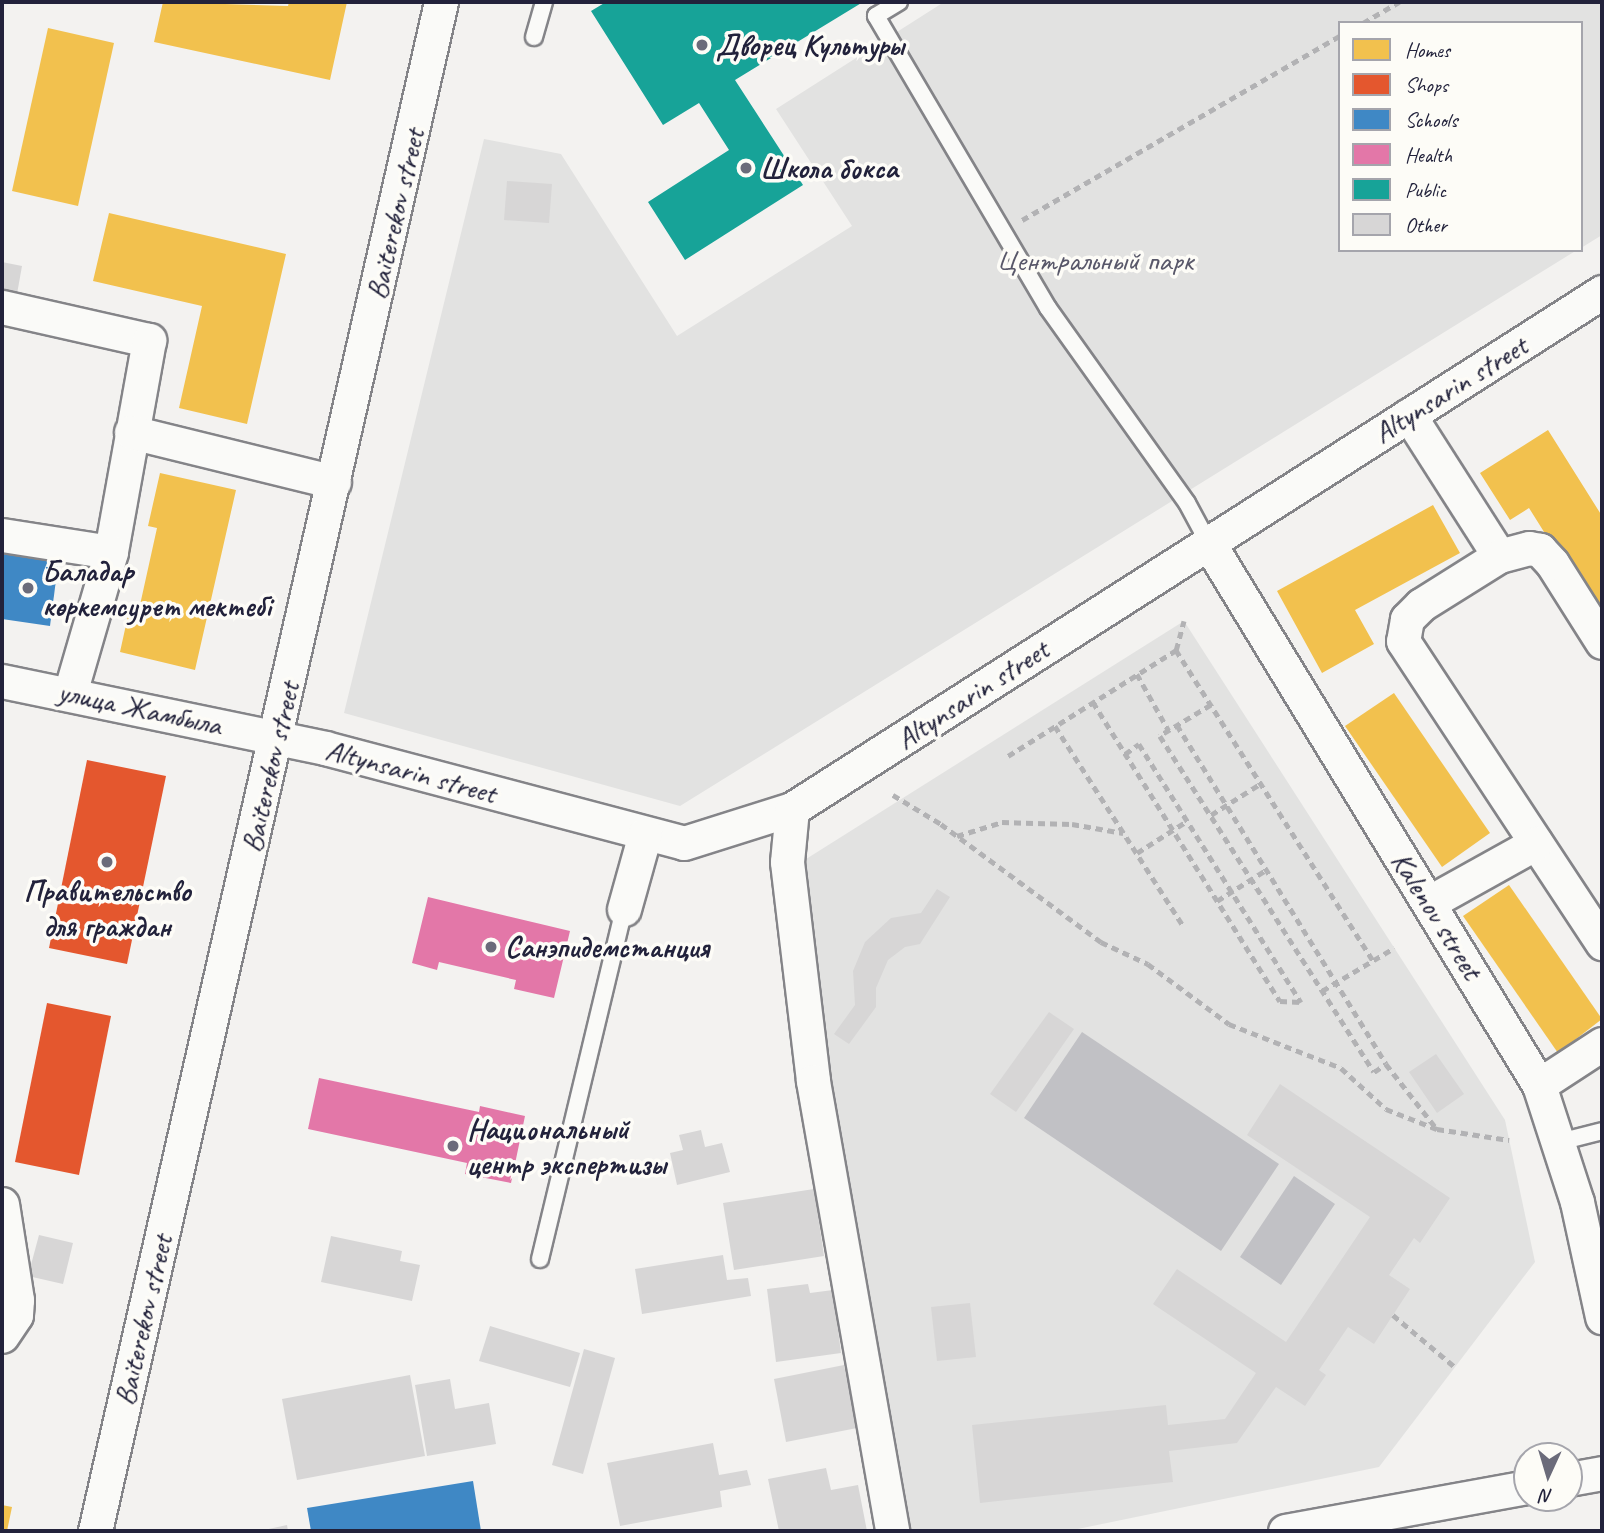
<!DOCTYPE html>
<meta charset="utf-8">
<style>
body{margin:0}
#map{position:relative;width:1604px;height:1533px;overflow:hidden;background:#f3f2f0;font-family:Caveat,sans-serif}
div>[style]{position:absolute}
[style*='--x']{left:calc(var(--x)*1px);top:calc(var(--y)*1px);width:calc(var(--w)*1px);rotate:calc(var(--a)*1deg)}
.green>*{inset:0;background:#e2e2e1}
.water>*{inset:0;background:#c1c1c5}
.homes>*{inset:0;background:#f2c14e}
.shops>*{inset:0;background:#e4572e}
.schools>*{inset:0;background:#3f88c5}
.health>*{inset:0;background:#e377a8}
.public>*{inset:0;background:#17a398}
.building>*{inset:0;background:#d7d6d6}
.path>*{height:4.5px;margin-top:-2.25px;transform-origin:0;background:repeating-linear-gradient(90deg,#b2b2b4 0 7px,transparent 0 12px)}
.roads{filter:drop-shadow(2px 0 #848488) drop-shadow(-2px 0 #848488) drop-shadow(0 2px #848488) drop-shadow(0 -2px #848488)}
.lane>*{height:16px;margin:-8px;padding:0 8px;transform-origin:8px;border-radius:8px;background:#fafaf8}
.street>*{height:33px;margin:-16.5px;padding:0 16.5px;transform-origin:16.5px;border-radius:16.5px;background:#fafaf8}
.dots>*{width:19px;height:19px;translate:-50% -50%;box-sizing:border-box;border:4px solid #fdfcf7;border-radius:50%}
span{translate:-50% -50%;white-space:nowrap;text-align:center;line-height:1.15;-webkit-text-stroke:7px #fdfcf7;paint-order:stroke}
.poi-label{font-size:30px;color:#22223b;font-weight:700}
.left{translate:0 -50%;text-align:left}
.street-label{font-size:30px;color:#22223b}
.park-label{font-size:30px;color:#585769}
.frame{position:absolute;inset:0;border:4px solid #22223b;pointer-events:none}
.legend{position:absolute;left:1338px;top:21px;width:245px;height:231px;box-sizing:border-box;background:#fdfcf7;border:2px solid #a5a5ac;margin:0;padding:9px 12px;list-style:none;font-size:21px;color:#22223b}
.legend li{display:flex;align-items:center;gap:14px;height:35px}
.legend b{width:35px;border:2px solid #a5a5ac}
.north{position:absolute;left:1513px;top:1442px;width:70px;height:70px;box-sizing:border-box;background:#fdfcf7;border:2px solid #a5a5ac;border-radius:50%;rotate:184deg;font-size:19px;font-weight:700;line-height:28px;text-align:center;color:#22223b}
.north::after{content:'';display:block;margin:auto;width:24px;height:32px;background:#6b6b7a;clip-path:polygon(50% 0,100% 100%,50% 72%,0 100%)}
</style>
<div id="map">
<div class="green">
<i style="clip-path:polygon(944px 2px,1602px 2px,1602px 235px,1581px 248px,1581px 23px,1340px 23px,1340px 250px,1577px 250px,680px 806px,344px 713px,484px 139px,561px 154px,677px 336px,852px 226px,776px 109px)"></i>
<i style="clip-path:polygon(1184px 621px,1505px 1120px,1535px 1262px,1379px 1467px,1068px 1531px,901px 1531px,795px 866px)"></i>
</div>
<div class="water">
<i style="clip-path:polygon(1082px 1032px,1279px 1164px,1221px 1251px,1024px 1118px)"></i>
<i style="clip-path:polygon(1294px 1176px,1335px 1204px,1281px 1285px,1240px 1257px)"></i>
</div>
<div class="homes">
<i style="clip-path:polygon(163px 2px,288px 6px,289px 2px,347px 2px,330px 80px,154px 42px)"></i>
<i style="clip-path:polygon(48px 28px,114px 43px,78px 206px,12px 191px)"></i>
<i style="clip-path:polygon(109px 213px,286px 254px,247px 424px,179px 408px,202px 306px,93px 281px)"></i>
<i style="clip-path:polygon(1548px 430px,1602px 516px,1602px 608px,1595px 613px,1529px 508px,1510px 520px,1480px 473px)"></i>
<i style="clip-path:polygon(160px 473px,236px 490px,195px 670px,120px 652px,129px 611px,138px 614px,157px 528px,148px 526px)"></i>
<i style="clip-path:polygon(1433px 505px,1460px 553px,1355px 610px,1374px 644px,1322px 673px,1277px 591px)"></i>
<i style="clip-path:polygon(1394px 693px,1490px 833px,1442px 867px,1345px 726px)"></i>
<i style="clip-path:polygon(1509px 885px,1602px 1019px,1558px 1053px,1463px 916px)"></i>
<i style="clip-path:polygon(2px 1505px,12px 1507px,7px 1531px,2px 1531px)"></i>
</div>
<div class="shops">
<i style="clip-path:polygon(87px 760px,166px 776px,127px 964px,49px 948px)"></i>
<i style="clip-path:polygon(47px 1003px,111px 1016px,79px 1175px,15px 1162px)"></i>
</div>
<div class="schools">
<i style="clip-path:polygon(2px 549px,59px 557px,50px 626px,2px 619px)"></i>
<i style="clip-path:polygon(473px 1481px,481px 1531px,311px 1531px,307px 1508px)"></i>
</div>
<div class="health">
<i style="clip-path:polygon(428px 897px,570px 931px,554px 998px,514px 989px,516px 980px,439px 962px,437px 970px,412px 963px)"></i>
<i style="clip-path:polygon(319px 1078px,479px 1112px,480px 1106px,525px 1116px,511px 1183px,465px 1174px,467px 1163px,308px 1129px)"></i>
</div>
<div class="public">
<i style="clip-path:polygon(606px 2px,863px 2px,735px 80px,803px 185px,685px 260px,648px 202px,729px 150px,699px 103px,663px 125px,591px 11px)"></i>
</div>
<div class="building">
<i style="clip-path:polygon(507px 181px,552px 184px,549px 223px,504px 220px)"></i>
<i style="clip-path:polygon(2px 262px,22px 266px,17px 294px,2px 291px)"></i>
<i style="clip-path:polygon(937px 889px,950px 897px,920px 944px,905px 947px,888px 960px,876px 988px,876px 1007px,849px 1044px,834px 1034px,855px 1005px,853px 971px,865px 942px,891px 918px,921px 913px)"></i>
<i style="clip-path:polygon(1049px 1012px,1074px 1029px,1016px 1112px,990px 1094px)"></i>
<i style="clip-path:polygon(1436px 1054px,1464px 1094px,1437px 1113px,1409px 1072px)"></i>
<i style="clip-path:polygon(1280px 1084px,1450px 1198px,1420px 1243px,1414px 1238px,1389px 1275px,1410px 1289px,1374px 1344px,1348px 1327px,1319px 1370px,1326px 1375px,1305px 1406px,1276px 1387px,1237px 1443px,1169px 1451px,1173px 1482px,980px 1503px,972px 1425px,1166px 1405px,1168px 1425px,1225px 1419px,1256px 1373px,1153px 1304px,1177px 1269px,1286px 1342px,1370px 1217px,1247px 1135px)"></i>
<i style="clip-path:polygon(701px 1130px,705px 1147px,722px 1143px,730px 1172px,677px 1185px,670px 1153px,683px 1150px,679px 1135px)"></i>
<i style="clip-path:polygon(814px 1189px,824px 1256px,734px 1270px,723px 1203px)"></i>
<i style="clip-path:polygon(39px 1235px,73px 1243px,63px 1284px,28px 1276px)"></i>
<i style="clip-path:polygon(331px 1236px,402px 1251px,400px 1261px,420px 1265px,412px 1301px,321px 1282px)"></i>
<i style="clip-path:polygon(723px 1255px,727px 1280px,748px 1278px,751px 1296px,642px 1314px,635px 1269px)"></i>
<i style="clip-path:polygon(808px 1284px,810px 1293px,833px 1290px,841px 1353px,776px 1362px,767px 1289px)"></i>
<i style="clip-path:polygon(970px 1303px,976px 1357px,937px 1361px,931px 1307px)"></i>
<i style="clip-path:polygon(490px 1326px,580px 1353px,570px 1387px,479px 1361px)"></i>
<i style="clip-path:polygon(584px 1349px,615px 1358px,583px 1474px,552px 1465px)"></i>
<i style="clip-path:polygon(844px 1365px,857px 1428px,786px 1442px,774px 1379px)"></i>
<i style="clip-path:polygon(410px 1375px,425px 1456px,297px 1480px,282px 1399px)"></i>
<i style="clip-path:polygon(450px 1379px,455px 1409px,489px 1403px,496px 1444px,427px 1456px,415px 1385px)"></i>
<i style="clip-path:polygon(713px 1443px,719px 1475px,747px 1470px,751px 1485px,720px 1491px,722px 1507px,620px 1526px,607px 1463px)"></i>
<i style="clip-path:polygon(826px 1468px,831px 1490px,858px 1485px,867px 1531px,779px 1531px,768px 1479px)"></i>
<i style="clip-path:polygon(287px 1525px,288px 1531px,264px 1531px,264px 1530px)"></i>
</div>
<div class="path">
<i style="--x:1363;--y:23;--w:42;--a:-30.3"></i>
<i style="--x:1022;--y:220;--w:367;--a:-30.1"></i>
<i style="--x:1176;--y:650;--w:368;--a:57.6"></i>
<i style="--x:1137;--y:674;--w:65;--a:60.7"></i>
<i style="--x:1093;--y:702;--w:353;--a:58"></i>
<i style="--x:1280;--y:1001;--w:21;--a:3"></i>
<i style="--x:1211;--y:705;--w:60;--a:148.7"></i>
<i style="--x:1160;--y:736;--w:398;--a:57.5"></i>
<i style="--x:1374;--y:1072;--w:14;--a:-34"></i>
<i style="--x:1177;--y:725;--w:398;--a:58.3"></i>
<i style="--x:1386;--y:1064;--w:83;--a:51.9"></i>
<i style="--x:1437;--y:1129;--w:73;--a:8.7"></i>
<i style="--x:1055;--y:726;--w:237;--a:57.3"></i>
<i style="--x:1125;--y:754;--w:17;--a:-36"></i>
<i style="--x:1139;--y:744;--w:305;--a:57.9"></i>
<i style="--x:1008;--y:756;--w:199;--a:-32.2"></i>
<i style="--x:1176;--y:650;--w:30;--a:-75"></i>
<i style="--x:893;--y:795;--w:56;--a:31.1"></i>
<i style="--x:941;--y:824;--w:199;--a:36.4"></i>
<i style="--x:1101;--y:942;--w:52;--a:25.1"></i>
<i style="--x:1148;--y:964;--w:101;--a:36.5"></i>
<i style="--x:1229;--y:1024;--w:120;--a:21.4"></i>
<i style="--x:1341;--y:1068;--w:61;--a:42.3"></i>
<i style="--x:1386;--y:1109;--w:55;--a:21.4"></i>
<i style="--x:1211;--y:815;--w:58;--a:-32.3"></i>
<i style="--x:957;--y:836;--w:47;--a:-17.3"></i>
<i style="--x:1002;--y:822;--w:70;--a:1.6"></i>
<i style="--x:1072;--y:824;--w:52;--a:10"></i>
<i style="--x:1137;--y:853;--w:59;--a:-32.6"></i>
<i style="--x:1217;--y:901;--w:58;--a:-32.3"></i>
<i style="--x:1322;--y:991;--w:84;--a:-30.8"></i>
<i style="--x:1393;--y:1315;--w:81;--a:40"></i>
</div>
<div class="roads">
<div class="lane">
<i style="--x:899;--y:2;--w:27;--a:149"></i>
<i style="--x:876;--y:16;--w:339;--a:59.5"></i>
<i style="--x:1048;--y:308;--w:239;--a:54.5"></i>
<i style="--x:1187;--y:503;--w:44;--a:61.7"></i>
<i style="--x:534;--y:37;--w:36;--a:-74"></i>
<i style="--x:1559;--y:1142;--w:44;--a:-14.3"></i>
<i style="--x:540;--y:1259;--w:360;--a:-76.5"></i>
</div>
<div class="street">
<i style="--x:2;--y:307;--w:151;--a:12.7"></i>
<i style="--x:149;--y:340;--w:215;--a:100.2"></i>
<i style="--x:111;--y:552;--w:147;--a:106.2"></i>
<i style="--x:1409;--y:415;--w:167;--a:57.4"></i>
<i style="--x:131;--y:432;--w:209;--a:13.8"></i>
<i style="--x:2;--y:535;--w:110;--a:8.9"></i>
<i style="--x:1208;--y:542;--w:636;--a:58.63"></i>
<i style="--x:1539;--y:1085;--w:123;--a:72"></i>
<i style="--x:1577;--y:1202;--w:118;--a:77.7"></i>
<i style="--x:1602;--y:642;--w:93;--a:-122.3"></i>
<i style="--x:1552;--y:563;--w:18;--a:-133"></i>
<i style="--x:1540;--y:550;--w:11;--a:-170"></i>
<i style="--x:1529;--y:548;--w:31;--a:165"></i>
<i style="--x:1499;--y:556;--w:92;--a:147.9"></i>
<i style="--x:1421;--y:605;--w:20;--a:135"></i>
<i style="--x:1407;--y:619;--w:22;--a:100"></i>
<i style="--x:1403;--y:641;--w:362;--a:56.6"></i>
<i style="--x:2;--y:681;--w:330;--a:11.7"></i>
<i style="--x:325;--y:748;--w:371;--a:14.8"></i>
<i style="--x:684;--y:843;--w:113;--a:-17.5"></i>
<i style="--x:792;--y:809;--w:961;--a:-32.55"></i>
<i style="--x:792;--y:809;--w:53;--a:95.4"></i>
<i style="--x:787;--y:862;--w:221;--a:83.2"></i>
<i style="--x:813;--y:1081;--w:457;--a:80"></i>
<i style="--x:1430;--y:902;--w:121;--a:-29.1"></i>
<i style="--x:624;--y:909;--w:78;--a:-74.4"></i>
<i style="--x:1539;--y:1085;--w:75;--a:-33.1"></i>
<i style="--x:2;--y:1204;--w:97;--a:81.1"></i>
<i style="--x:17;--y:1300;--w:15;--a:94"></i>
<i style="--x:16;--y:1315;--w:25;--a:124"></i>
<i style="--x:1569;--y:1479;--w:34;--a:-10"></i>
<i style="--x:95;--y:1531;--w:1568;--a:-77.25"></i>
<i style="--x:1285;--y:1531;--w:246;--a:-10.3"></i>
</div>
</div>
<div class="dots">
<i style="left:702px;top:45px;background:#6b6b7a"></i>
<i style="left:746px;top:168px;background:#6b6b7a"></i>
<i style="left:28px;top:588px;background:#6b6b7a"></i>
<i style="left:107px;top:862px;background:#6b6b7a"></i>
<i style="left:491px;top:947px;background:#6b6b7a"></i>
<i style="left:453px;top:1146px;background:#6b6b7a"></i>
</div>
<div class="poi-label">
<span class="left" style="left:716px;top:45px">Дворец Культуры</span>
<span class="left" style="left:760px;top:168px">Школа бокса</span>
<span class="left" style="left:42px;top:588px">Баладар<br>көркемсурет мектебі</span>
<span style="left:107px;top:908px">Правительство<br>для граждан</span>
<span class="left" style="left:505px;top:947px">Санэпидемстанция</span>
<span class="left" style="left:467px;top:1146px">Национальный<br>центр экспертизы</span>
</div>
<div class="street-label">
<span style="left:395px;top:214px;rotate:-77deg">Baiterekov street</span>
<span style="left:1450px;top:389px;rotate:-32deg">Altynsarin street</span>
<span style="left:972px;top:694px;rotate:-33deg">Altynsarin street</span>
<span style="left:140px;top:708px;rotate:12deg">улица Жамбыла</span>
<span style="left:270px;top:767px;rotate:-77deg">Baiterekov street</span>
<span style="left:411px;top:771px;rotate:15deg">Altynsarin street</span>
<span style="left:1437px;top:915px;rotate:58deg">Kalenov street</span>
<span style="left:143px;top:1320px;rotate:-77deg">Baiterekov street</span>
</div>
<div class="park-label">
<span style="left:1095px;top:260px">Центральный парк</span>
</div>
<div class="frame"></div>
<ul class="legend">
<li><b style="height:19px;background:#f2c14e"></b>Homes</li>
<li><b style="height:19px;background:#e4572e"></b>Shops</li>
<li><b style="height:19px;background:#3f88c5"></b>Schools</li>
<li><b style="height:19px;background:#e377a8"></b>Health</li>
<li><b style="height:19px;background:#17a398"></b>Public</li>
<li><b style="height:19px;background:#d7d6d6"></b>Other</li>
</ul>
<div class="north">N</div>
</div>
